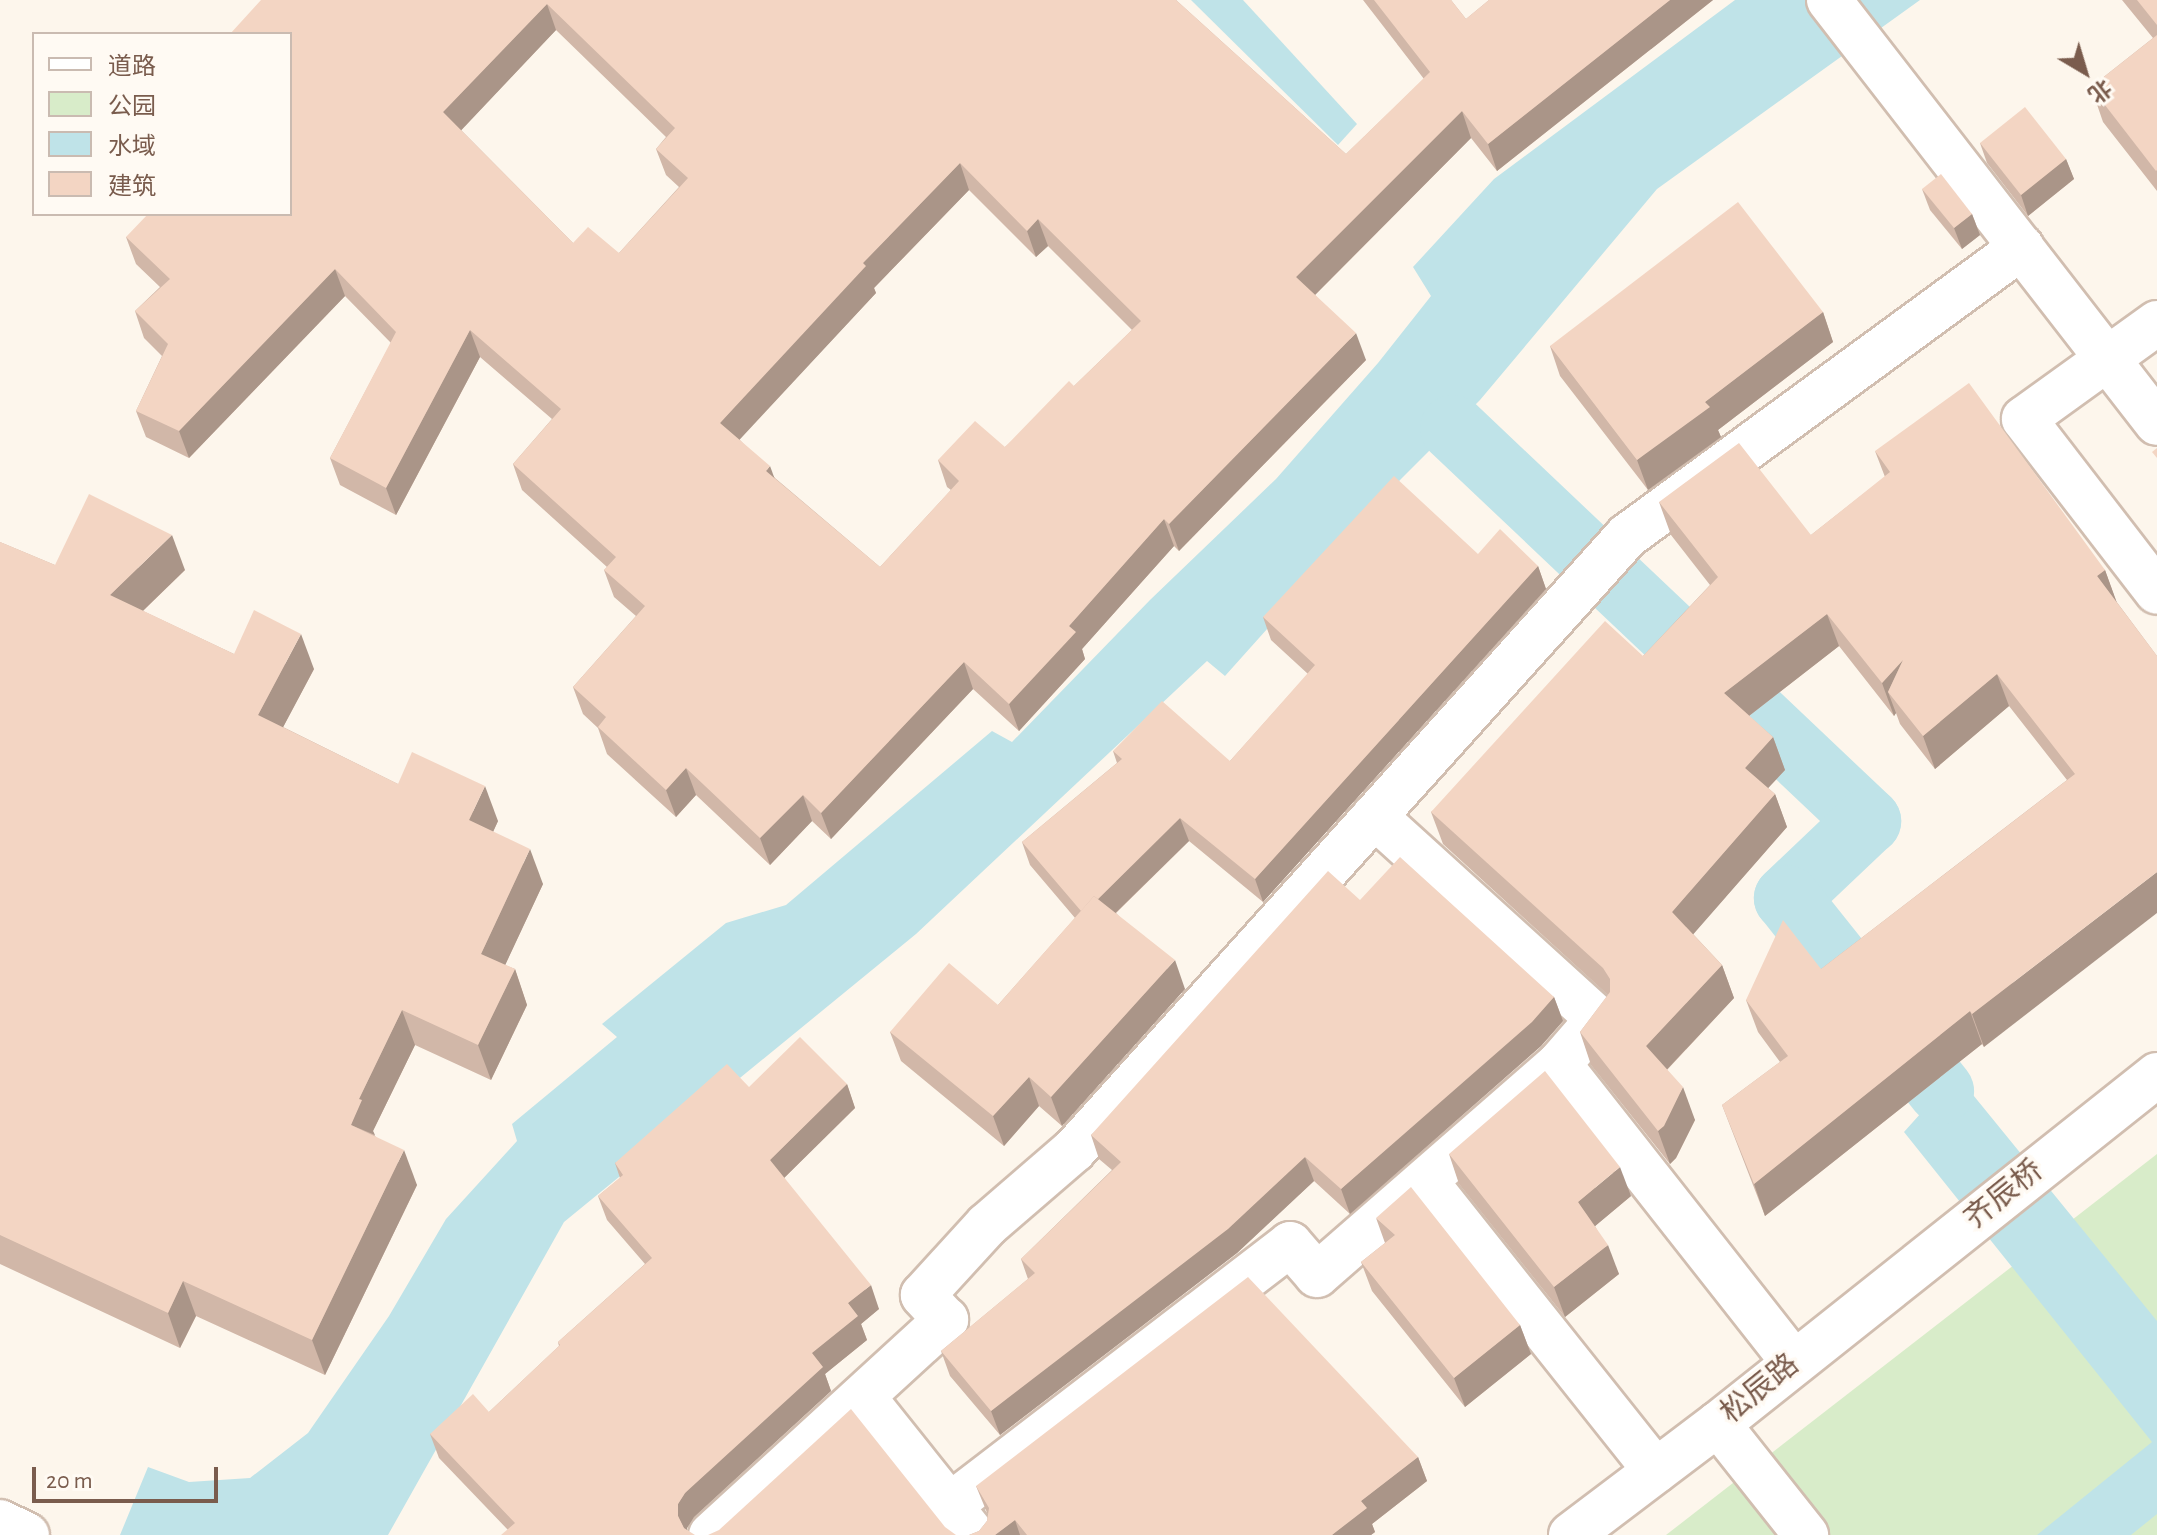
<!DOCTYPE html>
<meta charset="utf-8">
<style>
body{margin:0}
#map{position:relative;width:2157px;height:1535px;overflow:hidden;background:#fdf6ec;font-family:"Alegreya Sans","Noto Sans SC",sans-serif}
div>[style]{position:absolute}
[style*='--x']{left:calc(var(--x)*1px);top:calc(var(--y)*1px);width:calc(var(--w)*1px);rotate:calc(var(--a)*1deg)}
.green>*{inset:0;background:#d8ecc9}
.water>*{inset:0;background:#bfe3e8}
.canal>*{height:66px;margin:-33px;padding:0 33px;transform-origin:33px;border-radius:33px;background:#bfe3e8}
.roads{filter:drop-shadow(2px 0 #d1beb0) drop-shadow(-2px 0 #d1beb0) drop-shadow(0 2px #d1beb0) drop-shadow(0 -2px #d1beb0)}
.street>*{height:44px;margin:-22px;padding:0 22px;transform-origin:22px;border-radius:22px;background:#fff}
.secondary>*{height:44px;margin:-22px;padding:0 22px;transform-origin:22px;border-radius:22px;background:#fff}
.wall>*{inset:0;background:#d1b7a8}
.shaded-wall>*{inset:0;background:#aa9588}
.building>*{inset:0;background:#f3d5c3}
span{translate:-50% -50%;white-space:nowrap;text-align:center;line-height:1.15;-webkit-text-stroke:6px #fffaf3;paint-order:stroke}
.street-label{font-size:30px;color:#7a5c4d}
.legend{position:absolute;left:32px;top:32px;width:260px;height:184px;box-sizing:border-box;background:#fffaf3;border:2px solid #cabbb1;margin:0;padding:10px 14px;list-style:none;font-size:24px;color:#7a5c4d}
.legend li{display:flex;align-items:center;gap:16px;height:40px}
.legend b{width:40px;border:2px solid #cabbb1}
.north{position:absolute;left:2045px;top:32px;width:80px;height:80px;-webkit-text-stroke:6px #fffaf3;paint-order:stroke;rotate:142deg;font-size:22px;font-weight:700;line-height:32px;text-align:center;color:#7a5c4d}
.north::after{content:'';display:block;margin:auto;width:28px;height:36px;background:#7a5c4d;clip-path:polygon(50% 0,100% 100%,50% 72%,0 100%)}
.scale{position:absolute;left:32px;top:1467px;width:186px;height:36px;box-sizing:border-box;border:4px solid #7a5c4d;border-top:0;padding-left:10px;font-size:24px;line-height:28px;white-space:nowrap;color:#7a5c4d;-webkit-text-stroke:6px #fffaf3;paint-order:stroke}
</style>
<div id="map">
<div class="green">
<i style="clip-path:polygon(2157px 1154px,2157px 1535px,1666px 1535px)"></i>
</div>
<div class="water">
<i style="clip-path:polygon(1191px 0,1243px 0,1357px 124px,1338px 145px)"></i>
<i style="clip-path:polygon(1735px 0,1920px 0,1657px 189px,1480px 400px,1401px 479px,1225px 676px,1207px 661px,916px 934px,564px 1222px,388px 1535px,120px 1535px,148px 1467px,189px 1482px,250px 1478px,308px 1433px,389px 1316px,446px 1219px,517px 1141px,512px 1124px,617px 1037px,602px 1024px,726px 923px,786px 905px,992px 731px,1012px 742px,1150px 600px,1276px 479px,1378px 363px,1431px 296px,1413px 267px,1494px 179px)"></i>
<i style="clip-path:polygon(1956px 1074px,2157px 1321px,2157px 1514px,2131px 1535px,2037px 1535px,2152px 1442px,1904px 1132px)"></i>
</div>
<div class="canal">
<i style="--x:1453;--y:428;--w:572;--a:43.44"></i>
<i style="--x:1868;--y:821;--w:112;--a:136.5"></i>
<i style="--x:1787;--y:898;--w:247;--a:51.4"></i>
</div>
<div class="roads">
<div class="street">
<i style="--x:1829;--y:0;--w:535;--a:52.21"></i>
<i style="--x:2157;--y:323;--w:164;--a:144.2"></i>
<i style="--x:2024;--y:419;--w:218;--a:52.4"></i>
<i style="--x:1559;--y:1064;--w:378;--a:51.8"></i>
<i style="--x:1426;--y:1182;--w:369;--a:51.5"></i>
<i style="--x:863;--y:1397;--w:176;--a:51.4"></i>
<i style="--x:1718;--y:1424;--w:142;--a:51.6"></i>
<i style="--x:949;--y:1506;--w:430;--a:-37.5"></i>
<i style="--x:1290;--y:1244;--w:41;--a:48.9"></i>
<i style="--x:1317;--y:1275;--w:321;--a:-41.1"></i>
<i style="--x:1559;--y:1064;--w:60;--a:-49.1"></i>
<i style="--x:1598;--y:1019;--w:302;--a:-137.8"></i>
<i style="--x:711;--y:1535;--w:319;--a:-42.5"></i>
<i style="--x:946;--y:1320;--w:34;--a:-133"></i>
<i style="--x:923;--y:1295;--w:95;--a:-47.6"></i>
<i style="--x:987;--y:1225;--w:115;--a:-40.8"></i>
<i style="--x:1074;--y:1150;--w:826;--a:-47.99"></i>
<i style="--x:1627;--y:536;--w:489;--a:-36.2"></i>
</div>
<div class="secondary">
<i style="--x:0;--y:1522;--w:30;--a:26"></i>
<i style="--x:1571;--y:1535;--w:184;--a:-37.1"></i>
<i style="--x:1718;--y:1424;--w:561;--a:-38.48"></i>
</div>
</div>
<div class="wall">
<i style="clip-path:polygon(evenodd,261px 0,1176px 0,1346px 154px,1424px 79px,1363px 0,1451px 0,1466px 19px,1489px 0,1713px 0,1497px 171px,1471px 138px,1315px 295px,1366px 360px,1179px 551px,1174px 546px,1082px 649px,1085px 659px,1019px 731px,973px 689px,831px 839px,812px 821px,770px 865px,696px 795px,676px 817px,607px 754px,598px 728px,583px 714px,573px 687px,636px 616px,614px 597px,604px 570px,607px 567px,522px 490px,513px 464px,552px 419px,480px 357px,396px 515px,340px 485px,330px 458px,391px 343px,345px 296px,189px 458px,146px 437px,136px 411px,162px 356px,144px 338px,135px 311px,160px 287px,136px 264px,126px 237px,290px 214px,261px 0,556px 30px,666px 137px,656px 149px,666px 175px,679px 187px,619px 253px,573px 243px,461px 130px,556px 30px,261px 0,969px 190px,1036px 257px,1048px 246px,1132px 330px,1074px 386px,1005px 447px,938px 460px,947px 487px,951px 490px,880px 567px,775px 478px,739px 439px,876px 293px,874px 288px,969px 190px)"></i>
<i style="clip-path:polygon(2122px 0,2157px 0,2157px 191px,2103px 122px,2091px 87px,2153px 38px)"></i>
<i style="clip-path:polygon(1980px 143px,2066px 159px,2074px 179px,2028px 216px,1987px 163px)"></i>
<i style="clip-path:polygon(1922px 189px,1972px 214px,1980px 235px,1962px 249px,1930px 210px)"></i>
<i style="clip-path:polygon(1823px 312px,1833px 342px,1718px 430px,1721px 437px,1648px 490px,1560px 376px,1550px 346px)"></i>
<i style="clip-path:polygon(1875px 451px,2105px 570px,2116px 601px,2157px 656px,1984px 1047px,1982px 1044px,1765px 1216px,1722px 1105px,1780px 1062px,1758px 1032px,1746px 1000px,1821px 969px,2067px 780px,2009px 706px,1935px 769px,1900px 724px,1896px 713px,1894px 716px,1839px 646px,1749px 716px,1773px 737px,1785px 770px,1768px 788px,1775px 794px,1787px 827px,1693px 934px,1722px 965px,1734px 998px,1667px 1070px,1695px 1120px,1676px 1158px,1670px 1164px,1591px 1065px,1580px 1032px,1608px 995px,1443px 844px,1431px 812px,1643px 656px,1710px 585px,1671px 535px,1659px 502px,1811px 535px,1885px 477px)"></i>
<i style="clip-path:polygon(0 542px,55px 565px,185px 570px,143px 611px,234px 654px,314px 669px,283px 727px,398px 784px,498px 821px,493px 832px,543px 884px,505px 965px,515px 969px,527px 1005px,491px 1080px,415px 1045px,373px 1131px,375px 1136px,417px 1185px,325px 1375px,196px 1316px,180px 1348px,0 1264px)"></i>
<i style="clip-path:polygon(1478px 554px,1538px 566px,1546px 589px,1263px 902px,1189px 841px,1116px 913px,1185px 989px,1062px 1126px,1039px 1106px,1004px 1146px,901px 1061px,890px 1032px,998px 1005px,1075px 918px,1030px 865px,1022px 842px,1117px 763px,1113px 751px,1230px 761px,1308px 674px,1271px 640px,1263px 617px)"></i>
<i style="clip-path:polygon(1360px 900px,1554px 997px,1563px 1021px,1541px 1046px,1350px 1214px,1314px 1181px,1237px 1253px,1000px 1435px,950px 1376px,941px 1351px,1028px 1279px,1021px 1259px,1112px 1170px,1099px 1159px,1091px 1135px)"></i>
<i style="clip-path:polygon(847px 1084px,855px 1108px,784px 1178px,879px 1309px,861px 1324px,867px 1340px,825px 1374px,831px 1391px,694px 1517px,687px 1528px,508px 1530px,439px 1458px,430px 1434px,489px 1412px,559px 1346px,558px 1342px,645px 1264px,607px 1220px,598px 1196px,620px 1178px,615px 1163px,749px 1087px)"></i>
<i style="clip-path:polygon(1449px 1154px,1631px 1196px,1595px 1226px,1619px 1274px,1565px 1317px,1459px 1184px)"></i>
<i style="clip-path:polygon(1376px 1218px,1520px 1325px,1531px 1354px,1465px 1407px,1372px 1291px,1361px 1262px,1385px 1243px)"></i>
<i style="clip-path:polygon(1418px 1457px,1427px 1481px,1372px 1524px,1375px 1532px,1371px 1535px,969px 1535px,979px 1531px,987px 1521px,988px 1515px,976px 1486px)"></i>
</div>
<div class="shaded-wall">
<i style="clip-path:polygon(1670px 0,1713px 0,1497px 171px,1488px 144px)"></i>
<i style="clip-path:polygon(547px 4px,556px 30px,453px 139px,443px 112px)"></i>
<i style="clip-path:polygon(1462px 111px,1471px 138px,1306px 304px,1296px 277px)"></i>
<i style="clip-path:polygon(2066px 159px,2074px 179px,2028px 216px,2021px 195px)"></i>
<i style="clip-path:polygon(960px 163px,969px 190px,874px 288px,876px 293px,730px 450px,720px 423px,863px 263px)"></i>
<i style="clip-path:polygon(1972px 214px,1980px 235px,1962px 249px,1954px 228px)"></i>
<i style="clip-path:polygon(1038px 219px,1048px 246px,1036px 257px,1027px 231px)"></i>
<i style="clip-path:polygon(335px 269px,345px 296px,189px 458px,179px 431px)"></i>
<i style="clip-path:polygon(1823px 312px,1833px 342px,1718px 430px,1721px 437px,1648px 490px,1637px 460px,1705px 402px)"></i>
<i style="clip-path:polygon(470px 330px,480px 357px,396px 515px,386px 488px)"></i>
<i style="clip-path:polygon(1356px 333px,1366px 360px,1179px 551px,1169px 524px)"></i>
<i style="clip-path:polygon(770px 466px,780px 493px,766px 471px)"></i>
<i style="clip-path:polygon(1164px 519px,1174px 546px,1082px 649px,1085px 659px,1019px 731px,1009px 704px,1069px 626px)"></i>
<i style="clip-path:polygon(172px 535px,185px 570px,123px 630px,110px 595px)"></i>
<i style="clip-path:polygon(1538px 566px,1546px 589px,1263px 902px,1255px 879px)"></i>
<i style="clip-path:polygon(2105px 570px,2117px 603px,2097px 576px)"></i>
<i style="clip-path:polygon(1827px 614px,1839px 646px,1736px 726px,1724px 693px)"></i>
<i style="clip-path:polygon(301px 634px,314px 669px,271px 750px,258px 715px)"></i>
<i style="clip-path:polygon(1903px 660px,1888px 692px,1896px 713px,1894px 716px,1882px 683px)"></i>
<i style="clip-path:polygon(964px 662px,973px 689px,831px 839px,821px 813px)"></i>
<i style="clip-path:polygon(1997px 674px,2009px 706px,1935px 769px,1923px 736px)"></i>
<i style="clip-path:polygon(1773px 737px,1785px 770px,1757px 800px,1745px 768px)"></i>
<i style="clip-path:polygon(686px 768px,696px 795px,676px 817px,666px 790px)"></i>
<i style="clip-path:polygon(485px 786px,498px 821px,482px 856px,469px 820px)"></i>
<i style="clip-path:polygon(1775px 794px,1787px 827px,1684px 945px,1672px 912px)"></i>
<i style="clip-path:polygon(803px 795px,812px 821px,770px 865px,760px 838px)"></i>
<i style="clip-path:polygon(1180px 818px,1189px 841px,1091px 937px,1083px 914px)"></i>
<i style="clip-path:polygon(530px 849px,543px 884px,494px 989px,481px 954px)"></i>
<i style="clip-path:polygon(2157px 872px,2157px 913px,1984px 1047px,1972px 1014px)"></i>
<i style="clip-path:polygon(1175px 960px,1185px 989px,1062px 1126px,1051px 1097px)"></i>
<i style="clip-path:polygon(1722px 965px,1734px 998px,1658px 1079px,1646px 1046px)"></i>
<i style="clip-path:polygon(515px 969px,527px 1005px,491px 1080px,478px 1045px)"></i>
<i style="clip-path:polygon(1554px 997px,1563px 1021px,1541px 1046px,1350px 1214px,1341px 1189px)"></i>
<i style="clip-path:polygon(402px 1010px,415px 1045px,373px 1131px,375px 1135px,351px 1125px,359px 1099px)"></i>
<i style="clip-path:polygon(1970px 1011px,1982px 1044px,1765px 1216px,1754px 1184px)"></i>
<i style="clip-path:polygon(1029px 1077px,1039px 1106px,1004px 1146px,993px 1116px)"></i>
<i style="clip-path:polygon(847px 1084px,855px 1108px,779px 1183px,770px 1160px)"></i>
<i style="clip-path:polygon(1683px 1087px,1695px 1120px,1676px 1158px,1670px 1164px,1658px 1131px)"></i>
<i style="clip-path:polygon(404px 1150px,417px 1185px,325px 1375px,312px 1340px)"></i>
<i style="clip-path:polygon(1305px 1157px,1314px 1181px,1237px 1253px,1000px 1435px,991px 1411px)"></i>
<i style="clip-path:polygon(1620px 1167px,1631px 1196px,1588px 1232px,1578px 1202px)"></i>
<i style="clip-path:polygon(1608px 1245px,1619px 1274px,1565px 1317px,1554px 1287px)"></i>
<i style="clip-path:polygon(183px 1281px,196px 1316px,180px 1348px,168px 1313px)"></i>
<i style="clip-path:polygon(871px 1285px,879px 1309px,861px 1324px,867px 1340px,825px 1374px,831px 1391px,694px 1517px,687px 1528px,687px 1535px,678px 1516px,678px 1504px,685px 1493px,848px 1303px)"></i>
<i style="clip-path:polygon(1520px 1325px,1531px 1354px,1465px 1407px,1454px 1378px)"></i>
<i style="clip-path:polygon(1418px 1457px,1427px 1481px,1372px 1524px,1375px 1532px,1371px 1535px,1332px 1535px,1361px 1501px)"></i>
<i style="clip-path:polygon(1015px 1520px,1020px 1535px,995px 1535px)"></i>
</div>
<div class="building">
<i style="clip-path:polygon(evenodd,261px 0,1176px 0,1346px 154px,1430px 72px,1374px 0,1451px 0,1466px 19px,1489px 0,1670px 0,1488px 144px,1462px 111px,1296px 277px,1356px 333px,1169px 524px,1164px 519px,1069px 626px,1076px 632px,1009px 704px,964px 662px,821px 813px,803px 795px,760px 838px,686px 768px,666px 790px,598px 727px,606px 717px,573px 687px,645px 606px,604px 570px,616px 557px,513px 464px,561px 409px,470px 330px,386px 488px,330px 458px,396px 332px,335px 269px,179px 431px,136px 411px,168px 344px,135px 311px,170px 279px,126px 237px,148px 214px,290px 214px,290px 34px,230px 34px,261px 0,547px 4px,675px 128px,656px 149px,688px 178px,619px 253px,588px 227px,573px 243px,443px 112px,547px 4px,261px 0,960px 163px,1027px 231px,1038px 219px,1141px 321px,1074px 386px,1069px 381px,1005px 447px,975px 421px,938px 460px,959px 481px,880px 567px,766px 471px,770px 466px,720px 423px,866px 266px,863px 263px,960px 163px)"></i>
<i style="clip-path:polygon(2137px 0,2157px 0,2157px 25px)"></i>
<i style="clip-path:polygon(2157px 35px,2157px 170px,2156px 171px,2091px 87px)"></i>
<i style="clip-path:polygon(2025px 107px,2066px 159px,2021px 195px,1980px 143px)"></i>
<i style="clip-path:polygon(1941px 174px,1972px 214px,1954px 228px,1922px 189px)"></i>
<i style="clip-path:polygon(1738px 202px,1823px 312px,1705px 402px,1710px 407px,1637px 460px,1550px 346px)"></i>
<i style="clip-path:polygon(1969px 383px,2105px 570px,2097px 576px,2157px 656px,2157px 872px,1972px 1014px,1970px 1011px,1754px 1184px,1722px 1105px,1788px 1056px,1746px 1000px,1783px 920px,1821px 969px,2075px 774px,1997px 674px,1923px 736px,1888px 692px,1903px 660px,1882px 683px,1827px 614px,1724px 693px,1773px 737px,1745px 768px,1775px 794px,1672px 912px,1722px 965px,1646px 1046px,1683px 1087px,1664px 1126px,1658px 1131px,1580px 1032px,1610px 992px,1610px 979px,1603px 968px,1431px 812px,1605px 621px,1643px 656px,1718px 577px,1659px 502px,1739px 443px,1811px 535px,1890px 472px,1875px 451px)"></i>
<i style="clip-path:polygon(2157px 448px,2157px 458px,2152px 452px)"></i>
<i style="clip-path:polygon(1394px 476px,1478px 554px,1500px 529px,1538px 566px,1255px 879px,1180px 818px,1098px 899px,1094px 896px,1081px 911px,1022px 842px,1122px 759px,1113px 751px,1162px 701px,1230px 761px,1315px 665px,1263px 617px)"></i>
<i style="clip-path:polygon(89px 494px,172px 535px,110px 595px,234px 654px,254px 610px,301px 634px,258px 715px,398px 784px,412px 752px,485px 786px,469px 820px,530px 849px,481px 954px,515px 969px,478px 1045px,402px 1010px,359px 1099px,362px 1100px,351px 1125px,404px 1150px,312px 1340px,183px 1281px,168px 1313px,0 1235px,0 542px,55px 565px)"></i>
<i style="clip-path:polygon(1400px 857px,1554px 997px,1532px 1022px,1341px 1189px,1305px 1157px,1228px 1229px,991px 1411px,941px 1351px,1035px 1273px,1021px 1259px,1121px 1162px,1091px 1135px,1328px 871px,1360px 900px)"></i>
<i style="clip-path:polygon(1094px 896px,1175px 960px,1051px 1097px,1029px 1077px,993px 1116px,890px 1032px,949px 963px,998px 1005px)"></i>
<i style="clip-path:polygon(800px 1037px,847px 1084px,770px 1160px,871px 1285px,848px 1303px,858px 1316px,812px 1353px,823px 1367px,685px 1493px,678px 1504px,678px 1516px,684px 1528px,695px 1535px,501px 1535px,515px 1523px,430px 1434px,473px 1394px,489px 1412px,560px 1345px,558px 1342px,652px 1258px,598px 1196px,623px 1175px,615px 1163px,727px 1064px,749px 1087px)"></i>
<i style="clip-path:polygon(1545px 1071px,1620px 1167px,1578px 1202px,1608px 1245px,1554px 1287px,1449px 1154px)"></i>
<i style="clip-path:polygon(1411px 1187px,1520px 1325px,1454px 1378px,1361px 1262px,1395px 1235px,1376px 1218px)"></i>
<i style="clip-path:polygon(1248px 1277px,1418px 1457px,1361px 1501px,1367px 1508px,1332px 1535px,1027px 1535px,1015px 1520px,995px 1535px,969px 1535px,979px 1531px,987px 1521px,989px 1508px,976px 1486px)"></i>
<i style="clip-path:polygon(851px 1409px,945px 1527px,956px 1535px,960px 1535px,708px 1535px,719px 1530px)"></i>
</div>
<div class="street-label">
<span style="left:2004px;top:1195px;rotate:-39deg">齐辰桥</span>
<span style="left:1760px;top:1389px;rotate:-39deg">松辰路</span>
</div>
<ul class="legend">
<li><b style="height:10px;background:#fff"></b>道路</li>
<li><b style="height:22px;background:#d8ecc9"></b>公园</li>
<li><b style="height:22px;background:#bfe3e8"></b>水域</li>
<li><b style="height:22px;background:#f3d5c3"></b>建筑</li>
</ul>
<div class="north">北</div>
<div class="scale">20 m</div>
</div>
